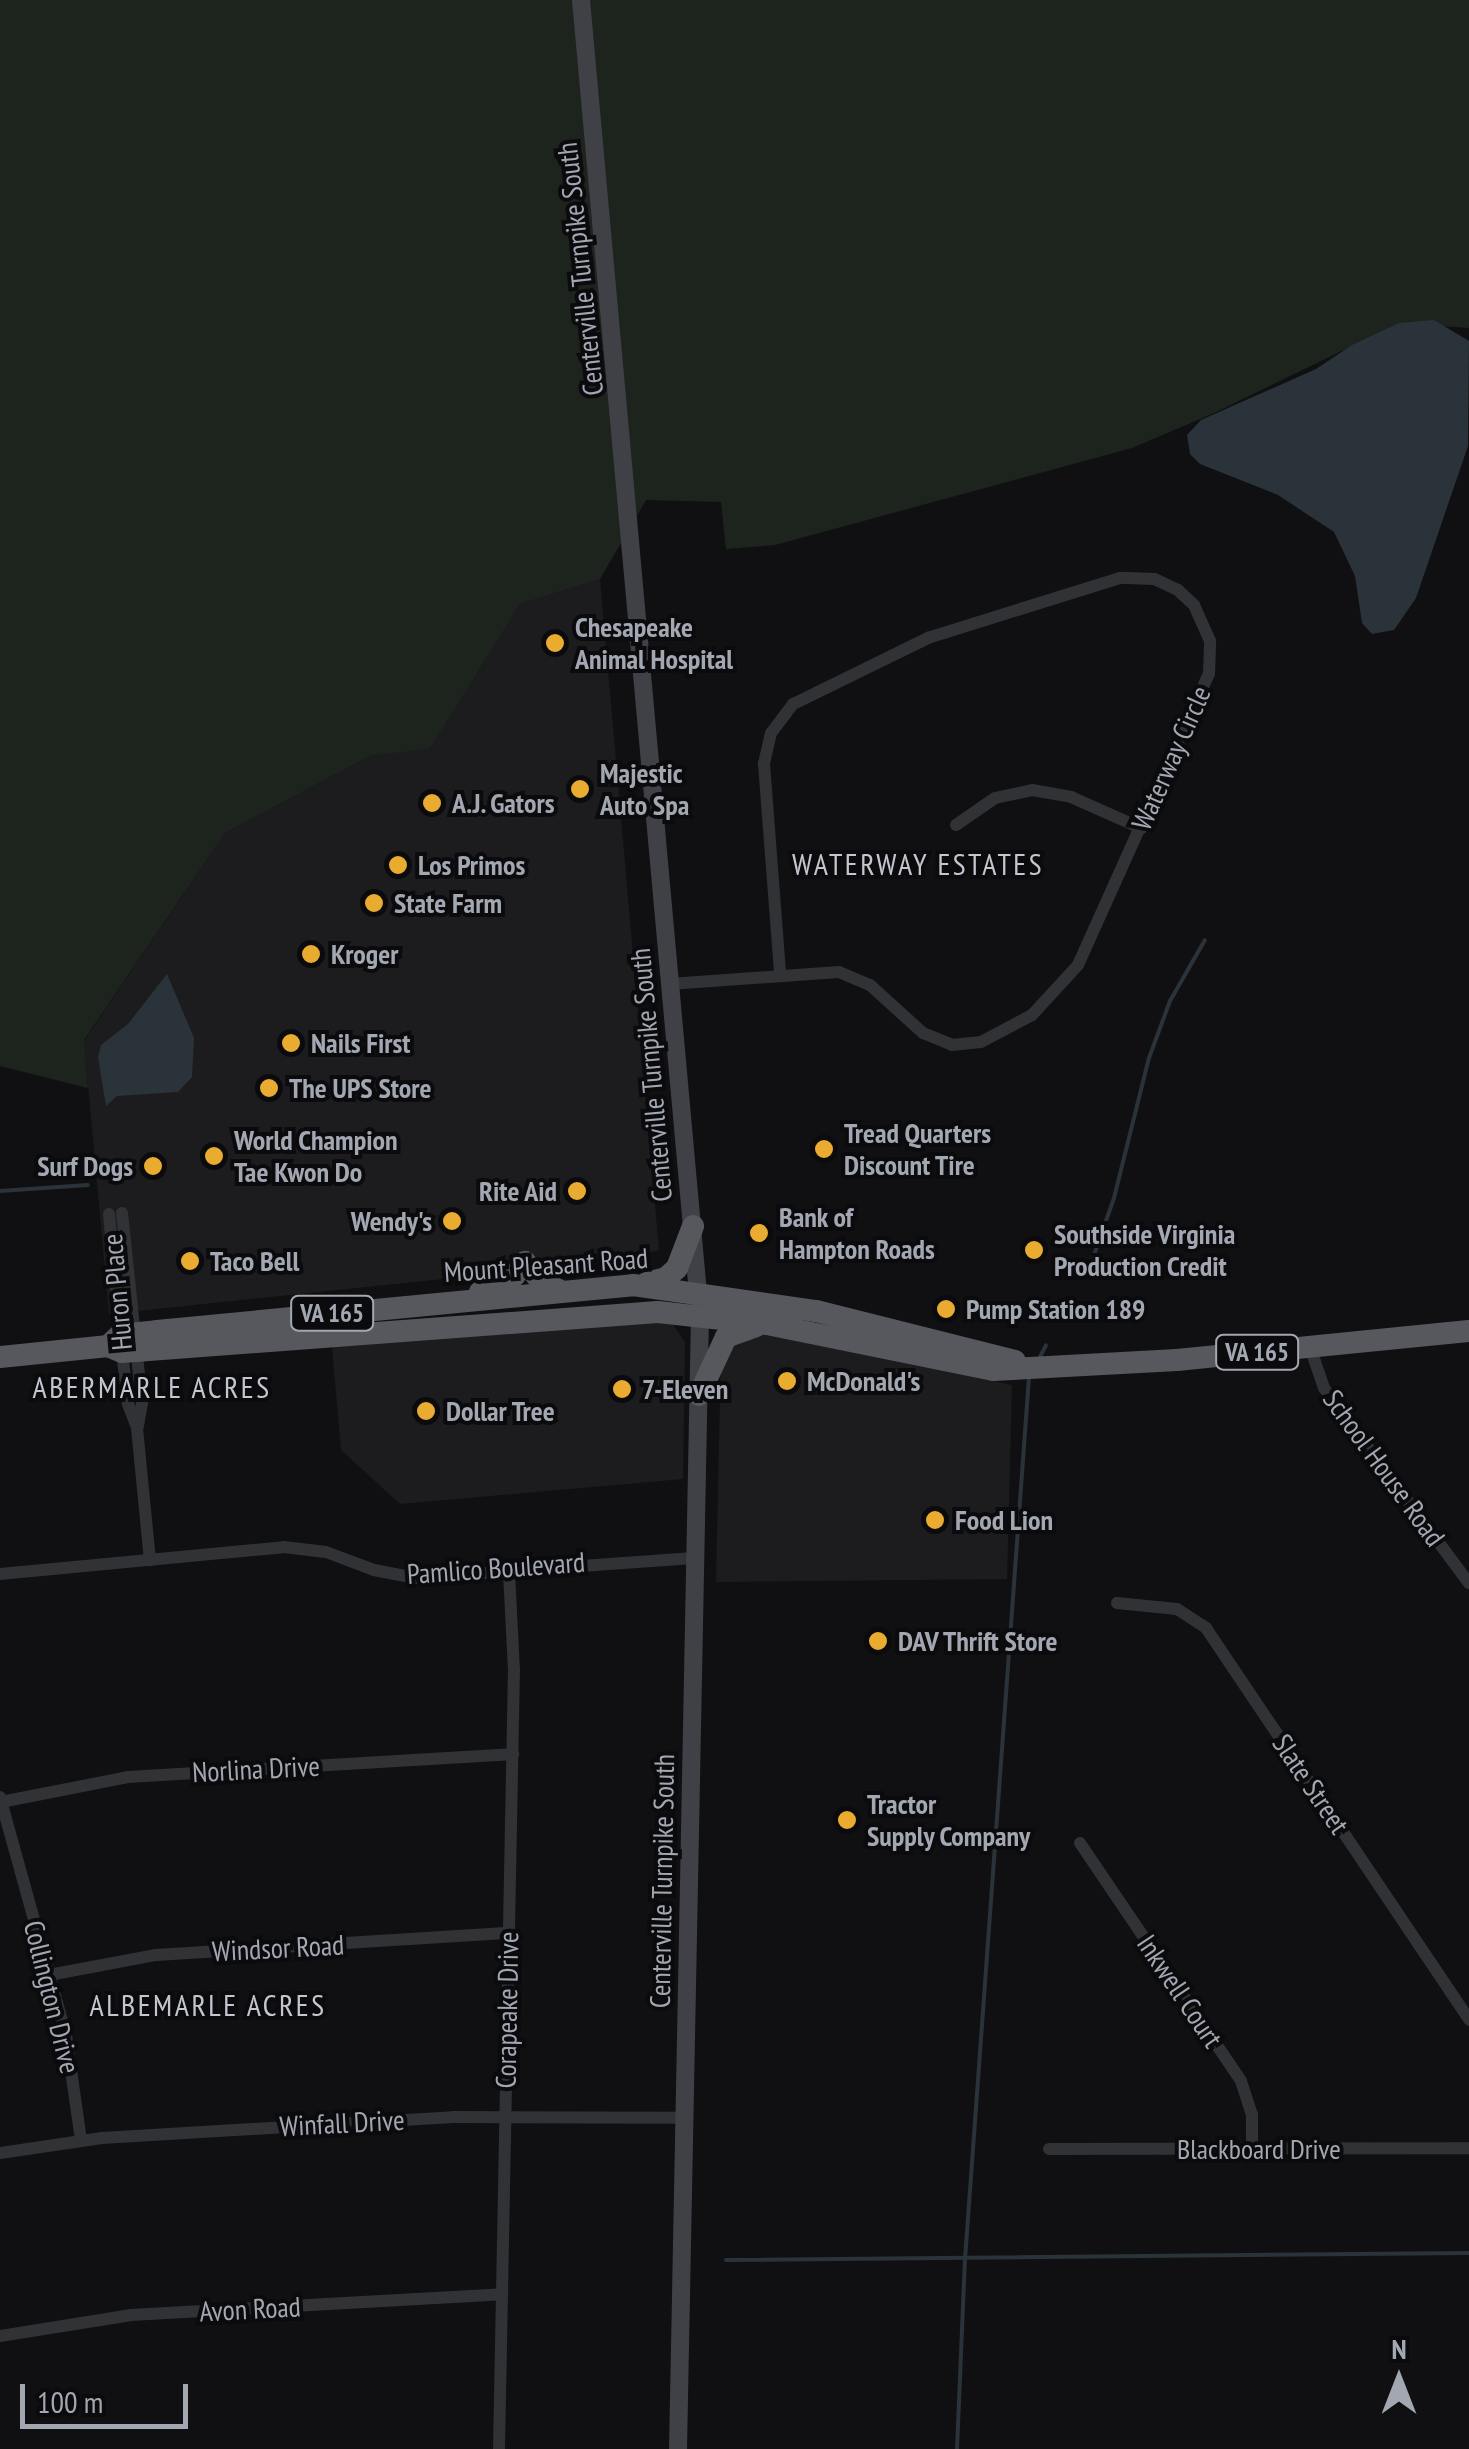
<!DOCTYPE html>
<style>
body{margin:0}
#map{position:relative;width:1469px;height:2449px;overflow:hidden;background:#101012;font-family:"PT Sans Narrow",sans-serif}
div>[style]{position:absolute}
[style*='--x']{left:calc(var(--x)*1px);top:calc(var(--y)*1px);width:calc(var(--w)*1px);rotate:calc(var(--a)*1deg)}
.built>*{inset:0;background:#1c1c1f}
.green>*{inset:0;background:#1d241e}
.water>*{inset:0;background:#2a3339}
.stream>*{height:4px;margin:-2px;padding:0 2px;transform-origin:2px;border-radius:2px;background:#2a3339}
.minor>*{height:12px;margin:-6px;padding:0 6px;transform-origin:6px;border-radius:6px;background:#313236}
.secondary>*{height:18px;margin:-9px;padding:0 9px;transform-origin:9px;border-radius:9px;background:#404146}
.trunk>*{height:22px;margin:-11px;padding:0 11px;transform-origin:11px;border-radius:11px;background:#56585e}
.dots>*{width:28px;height:28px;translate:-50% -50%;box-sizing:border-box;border:5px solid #0b0b0d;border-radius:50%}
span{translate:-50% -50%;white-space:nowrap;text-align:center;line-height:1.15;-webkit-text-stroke:8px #0b0b0d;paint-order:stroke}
.shield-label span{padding:2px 8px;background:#0b0b0d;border:2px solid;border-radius:8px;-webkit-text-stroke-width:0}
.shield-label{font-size:25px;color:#a2a7b2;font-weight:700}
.street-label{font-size:28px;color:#a2a7b2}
.poi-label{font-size:28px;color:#a2a7b2;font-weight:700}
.left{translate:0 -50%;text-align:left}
.right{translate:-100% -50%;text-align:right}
.neighbourhood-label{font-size:30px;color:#c3c6ce;letter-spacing:2.5px}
.north{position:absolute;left:1349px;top:2329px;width:100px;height:100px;-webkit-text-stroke:8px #0b0b0d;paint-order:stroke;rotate:0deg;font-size:28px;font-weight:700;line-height:40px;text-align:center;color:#a2a7b2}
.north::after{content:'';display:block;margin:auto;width:35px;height:45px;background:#a2a7b2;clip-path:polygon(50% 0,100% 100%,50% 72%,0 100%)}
.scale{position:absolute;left:20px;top:2384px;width:168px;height:45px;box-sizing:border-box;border:5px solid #a2a7b2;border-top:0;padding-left:12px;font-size:30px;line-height:35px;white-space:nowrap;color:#a2a7b2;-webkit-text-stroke:8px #0b0b0d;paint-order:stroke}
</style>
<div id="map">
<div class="built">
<i style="clip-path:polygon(600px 579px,659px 1250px,624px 1260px,109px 1314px,84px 1041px,225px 833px,370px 756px,430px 749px,520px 604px)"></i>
<i style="clip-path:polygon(653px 1320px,672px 1323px,685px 1342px,683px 1479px,400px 1504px,341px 1450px,332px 1347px)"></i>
<i style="clip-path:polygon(753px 1331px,1012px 1385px,1007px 1579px,716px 1582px,721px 1350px)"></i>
</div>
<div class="green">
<i style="clip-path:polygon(0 0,1469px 0,1469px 328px,1399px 323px,1212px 414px,1132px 448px,775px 545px,726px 549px,721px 502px,646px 500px,600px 579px,520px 604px,430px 749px,370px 756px,225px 833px,84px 1040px,88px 1088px,0 1066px)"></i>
</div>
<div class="water">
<i style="clip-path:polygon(1434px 320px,1469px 341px,1468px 446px,1416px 598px,1394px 630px,1372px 634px,1362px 623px,1355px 576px,1334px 532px,1278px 495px,1200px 464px,1190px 454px,1187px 435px,1201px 420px,1316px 369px,1352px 345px,1399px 323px)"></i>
<i style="clip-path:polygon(167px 974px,194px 1038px,192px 1077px,178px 1092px,117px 1096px,106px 1106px,98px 1057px,101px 1045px,128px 1024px)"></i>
</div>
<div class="stream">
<i style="--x:0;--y:1191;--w:88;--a:-3.9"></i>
<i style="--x:1088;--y:1272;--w:78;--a:-70.6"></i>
<i style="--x:1114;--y:1198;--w:144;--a:-76"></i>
<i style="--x:1149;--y:1058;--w:61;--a:-69.8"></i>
<i style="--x:1170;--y:1001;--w:70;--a:-60.2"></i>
<i style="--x:1040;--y:1357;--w:13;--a:-63"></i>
<i style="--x:726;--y:2260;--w:743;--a:-0.54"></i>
<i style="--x:957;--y:2449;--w:190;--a:-87.6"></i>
<i style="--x:965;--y:2259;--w:885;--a:-85.85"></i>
</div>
<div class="minor">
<i style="--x:956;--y:825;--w:47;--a:-34.7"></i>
<i style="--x:995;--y:798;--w:38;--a:-12"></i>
<i style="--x:1032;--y:790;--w:40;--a:10"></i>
<i style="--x:1071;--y:797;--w:77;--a:23.9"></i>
<i style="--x:670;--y:984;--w:169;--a:-4.1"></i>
<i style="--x:839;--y:972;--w:34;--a:23"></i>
<i style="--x:870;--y:985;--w:72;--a:42.2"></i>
<i style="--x:923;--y:1033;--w:31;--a:22"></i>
<i style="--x:952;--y:1045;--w:29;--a:-6"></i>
<i style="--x:981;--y:1042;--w:58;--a:-27.9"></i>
<i style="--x:1032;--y:1015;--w:68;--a:-47.4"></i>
<i style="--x:1078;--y:965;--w:319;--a:-65.8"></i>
<i style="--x:1209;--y:674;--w:33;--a:-88"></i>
<i style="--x:1210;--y:641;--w:39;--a:-114"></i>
<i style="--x:1194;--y:605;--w:22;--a:-137"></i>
<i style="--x:1178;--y:590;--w:26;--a:-155"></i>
<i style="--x:1154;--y:579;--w:34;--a:-178"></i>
<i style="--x:1120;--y:578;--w:199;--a:162.7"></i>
<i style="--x:930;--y:637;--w:153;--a:153.9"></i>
<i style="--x:793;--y:704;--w:36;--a:127"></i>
<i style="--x:771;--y:733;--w:32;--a:103"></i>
<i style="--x:764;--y:764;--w:211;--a:85.6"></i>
<i style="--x:122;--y:1213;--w:191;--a:84"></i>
<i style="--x:142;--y:1403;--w:23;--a:100"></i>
<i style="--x:109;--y:1214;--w:139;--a:84.6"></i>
<i style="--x:122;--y:1352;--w:52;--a:83.4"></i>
<i style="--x:128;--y:1404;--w:26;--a:69"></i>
<i style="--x:137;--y:1428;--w:133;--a:84.4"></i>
<i style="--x:1310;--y:1347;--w:43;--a:71.1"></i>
<i style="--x:1324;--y:1388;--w:243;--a:53.4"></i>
<i style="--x:0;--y:1574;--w:285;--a:-5.4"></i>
<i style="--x:284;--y:1547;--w:42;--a:6.8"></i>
<i style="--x:326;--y:1552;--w:51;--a:20.6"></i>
<i style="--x:374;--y:1570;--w:42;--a:11"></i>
<i style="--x:415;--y:1578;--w:283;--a:-4.1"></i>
<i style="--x:1117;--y:1603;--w:60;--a:5.7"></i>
<i style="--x:1177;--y:1609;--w:35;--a:33"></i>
<i style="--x:1206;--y:1628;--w:472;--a:56.1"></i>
<i style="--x:0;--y:1797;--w:247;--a:74.5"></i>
<i style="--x:66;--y:2035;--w:106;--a:81.9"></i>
<i style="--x:1;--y:1802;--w:129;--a:-11.1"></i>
<i style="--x:128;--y:1777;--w:386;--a:-3.4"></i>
<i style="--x:1080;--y:1843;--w:287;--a:55.9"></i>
<i style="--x:1241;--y:2081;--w:35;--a:72"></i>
<i style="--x:1252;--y:2114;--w:35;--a:90"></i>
<i style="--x:49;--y:1975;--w:109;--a:-10.6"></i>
<i style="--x:156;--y:1955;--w:354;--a:-3.6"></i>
<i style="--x:1049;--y:2149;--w:420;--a:-0.1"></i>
<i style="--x:0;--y:2153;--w:103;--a:-8.4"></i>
<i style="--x:102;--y:2138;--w:352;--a:-3.4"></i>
<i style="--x:453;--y:2117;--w:232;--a:0.2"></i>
<i style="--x:0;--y:2336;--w:133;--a:-9.1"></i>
<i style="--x:131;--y:2315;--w:372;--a:-3.2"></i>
<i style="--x:499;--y:2449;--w:778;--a:-88.9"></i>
<i style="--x:514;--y:1671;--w:100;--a:-92.9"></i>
</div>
<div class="secondary">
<i style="--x:581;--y:0;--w:1320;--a:84.83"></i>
<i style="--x:700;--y:1315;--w:1134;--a:91.11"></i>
</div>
<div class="trunk">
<i style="--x:647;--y:1283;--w:20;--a:-15"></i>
<i style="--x:666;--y:1278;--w:15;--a:-42"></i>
<i style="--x:677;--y:1268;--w:45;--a:-69.1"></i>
<i style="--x:480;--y:1292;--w:38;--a:-25"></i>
<i style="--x:514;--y:1276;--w:18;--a:-52"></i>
<i style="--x:525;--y:1262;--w:25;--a:50"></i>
<i style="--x:541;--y:1281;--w:20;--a:27"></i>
<i style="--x:108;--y:1346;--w:16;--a:-43"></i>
<i style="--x:120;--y:1335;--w:37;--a:-6"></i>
<i style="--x:157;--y:1331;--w:478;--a:-5.5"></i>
<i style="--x:633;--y:1285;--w:185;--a:8.1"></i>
<i style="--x:816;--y:1311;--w:205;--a:14.1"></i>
<i style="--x:0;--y:1357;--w:109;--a:-5.8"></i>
<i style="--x:108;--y:1346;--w:15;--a:23"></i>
<i style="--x:122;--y:1352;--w:537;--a:-4.27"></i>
<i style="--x:658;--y:1312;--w:110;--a:6.3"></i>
<i style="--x:767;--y:1324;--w:231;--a:11.5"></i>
<i style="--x:993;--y:1370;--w:184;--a:-3.1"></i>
<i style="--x:1177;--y:1360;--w:293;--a:-5.7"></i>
<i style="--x:699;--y:1395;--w:64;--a:-65"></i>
<i style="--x:726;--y:1337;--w:32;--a:-20"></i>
</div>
<div class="dots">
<i style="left:555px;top:643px;background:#eaac30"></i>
<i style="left:580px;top:789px;background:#eaac30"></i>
<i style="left:432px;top:803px;background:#eaac30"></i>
<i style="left:398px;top:865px;background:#eaac30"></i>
<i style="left:374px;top:903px;background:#eaac30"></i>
<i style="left:311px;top:954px;background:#eaac30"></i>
<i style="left:291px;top:1043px;background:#eaac30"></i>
<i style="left:269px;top:1088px;background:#eaac30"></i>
<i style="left:824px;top:1149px;background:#eaac30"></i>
<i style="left:214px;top:1156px;background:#eaac30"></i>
<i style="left:153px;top:1166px;background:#eaac30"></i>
<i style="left:577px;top:1191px;background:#eaac30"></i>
<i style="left:452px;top:1221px;background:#eaac30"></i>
<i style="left:759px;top:1233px;background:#eaac30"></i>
<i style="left:1034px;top:1250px;background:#eaac30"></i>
<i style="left:190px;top:1261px;background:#eaac30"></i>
<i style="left:946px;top:1309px;background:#eaac30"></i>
<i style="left:787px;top:1381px;background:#eaac30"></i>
<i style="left:622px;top:1389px;background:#eaac30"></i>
<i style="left:426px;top:1411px;background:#eaac30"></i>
<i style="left:935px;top:1520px;background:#eaac30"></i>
<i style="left:878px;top:1641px;background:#eaac30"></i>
<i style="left:847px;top:1820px;background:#eaac30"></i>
</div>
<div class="shield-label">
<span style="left:332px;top:1313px">VA 165</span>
<span style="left:1257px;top:1352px">VA 165</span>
</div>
<div class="street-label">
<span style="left:580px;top:269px;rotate:-96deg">Centerville Turnpike South</span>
<span style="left:1171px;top:758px;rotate:-66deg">Waterway Circle</span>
<span style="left:651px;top:1075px;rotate:-95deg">Centerville Turnpike South</span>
<span style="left:546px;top:1265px;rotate:-4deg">Mount Pleasant Road</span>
<span style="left:117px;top:1292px;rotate:-95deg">Huron Place</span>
<span style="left:1384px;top:1468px;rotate:54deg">School House Road</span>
<span style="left:496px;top:1568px;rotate:-4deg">Pamlico Boulevard</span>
<span style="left:256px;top:1769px;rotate:-3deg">Norlina Drive</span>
<span style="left:1311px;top:1784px;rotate:56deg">Slate Street</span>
<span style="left:662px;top:1881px;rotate:-89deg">Centerville Turnpike South</span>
<span style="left:278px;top:1948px;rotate:-3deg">Windsor Road</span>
<span style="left:1180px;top:1991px;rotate:56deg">Inkwell Court</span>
<span style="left:52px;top:1997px;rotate:76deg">Collington Drive</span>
<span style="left:507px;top:2010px;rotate:-89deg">Corapeake Drive</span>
<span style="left:342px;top:2123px;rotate:-3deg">Winfall Drive</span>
<span style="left:1259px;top:2149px">Blackboard Drive</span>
<span style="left:250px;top:2309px;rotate:-3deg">Avon Road</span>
</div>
<div class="poi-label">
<span class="left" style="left:575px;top:643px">Chesapeake<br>Animal Hospital</span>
<span class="left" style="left:600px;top:789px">Majestic<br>Auto Spa</span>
<span class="left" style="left:452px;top:803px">A.J. Gators</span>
<span class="left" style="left:418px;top:865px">Los Primos</span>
<span class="left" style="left:394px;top:903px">State Farm</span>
<span class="left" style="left:331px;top:954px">Kroger</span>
<span class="left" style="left:311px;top:1043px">Nails First</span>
<span class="left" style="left:289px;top:1088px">The UPS Store</span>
<span class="left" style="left:844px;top:1149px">Tread Quarters<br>Discount Tire</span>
<span class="left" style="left:234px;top:1156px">World Champion<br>Tae Kwon Do</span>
<span class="right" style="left:133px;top:1166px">Surf Dogs</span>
<span class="right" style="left:557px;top:1191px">Rite Aid</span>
<span class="left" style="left:779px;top:1233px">Bank of<br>Hampton Roads</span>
<span class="right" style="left:432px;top:1221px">Wendy's</span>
<span class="left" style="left:1054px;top:1250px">Southside Virginia<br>Production Credit</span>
<span class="left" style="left:210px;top:1261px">Taco Bell</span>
<span class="left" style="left:966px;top:1309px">Pump Station 189</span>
<span class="left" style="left:807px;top:1381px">McDonald's</span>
<span class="left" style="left:642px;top:1389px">7-Eleven</span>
<span class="left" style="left:446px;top:1411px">Dollar Tree</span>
<span class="left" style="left:955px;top:1520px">Food Lion</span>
<span class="left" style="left:898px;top:1641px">DAV Thrift Store</span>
<span class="left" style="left:867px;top:1820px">Tractor<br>Supply Company</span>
</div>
<div class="neighbourhood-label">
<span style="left:918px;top:864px">WATERWAY ESTATES</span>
<span style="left:152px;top:1387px">ABERMARLE ACRES</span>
<span style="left:208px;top:2005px">ALBEMARLE ACRES</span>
</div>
<div class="north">N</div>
<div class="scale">100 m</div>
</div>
